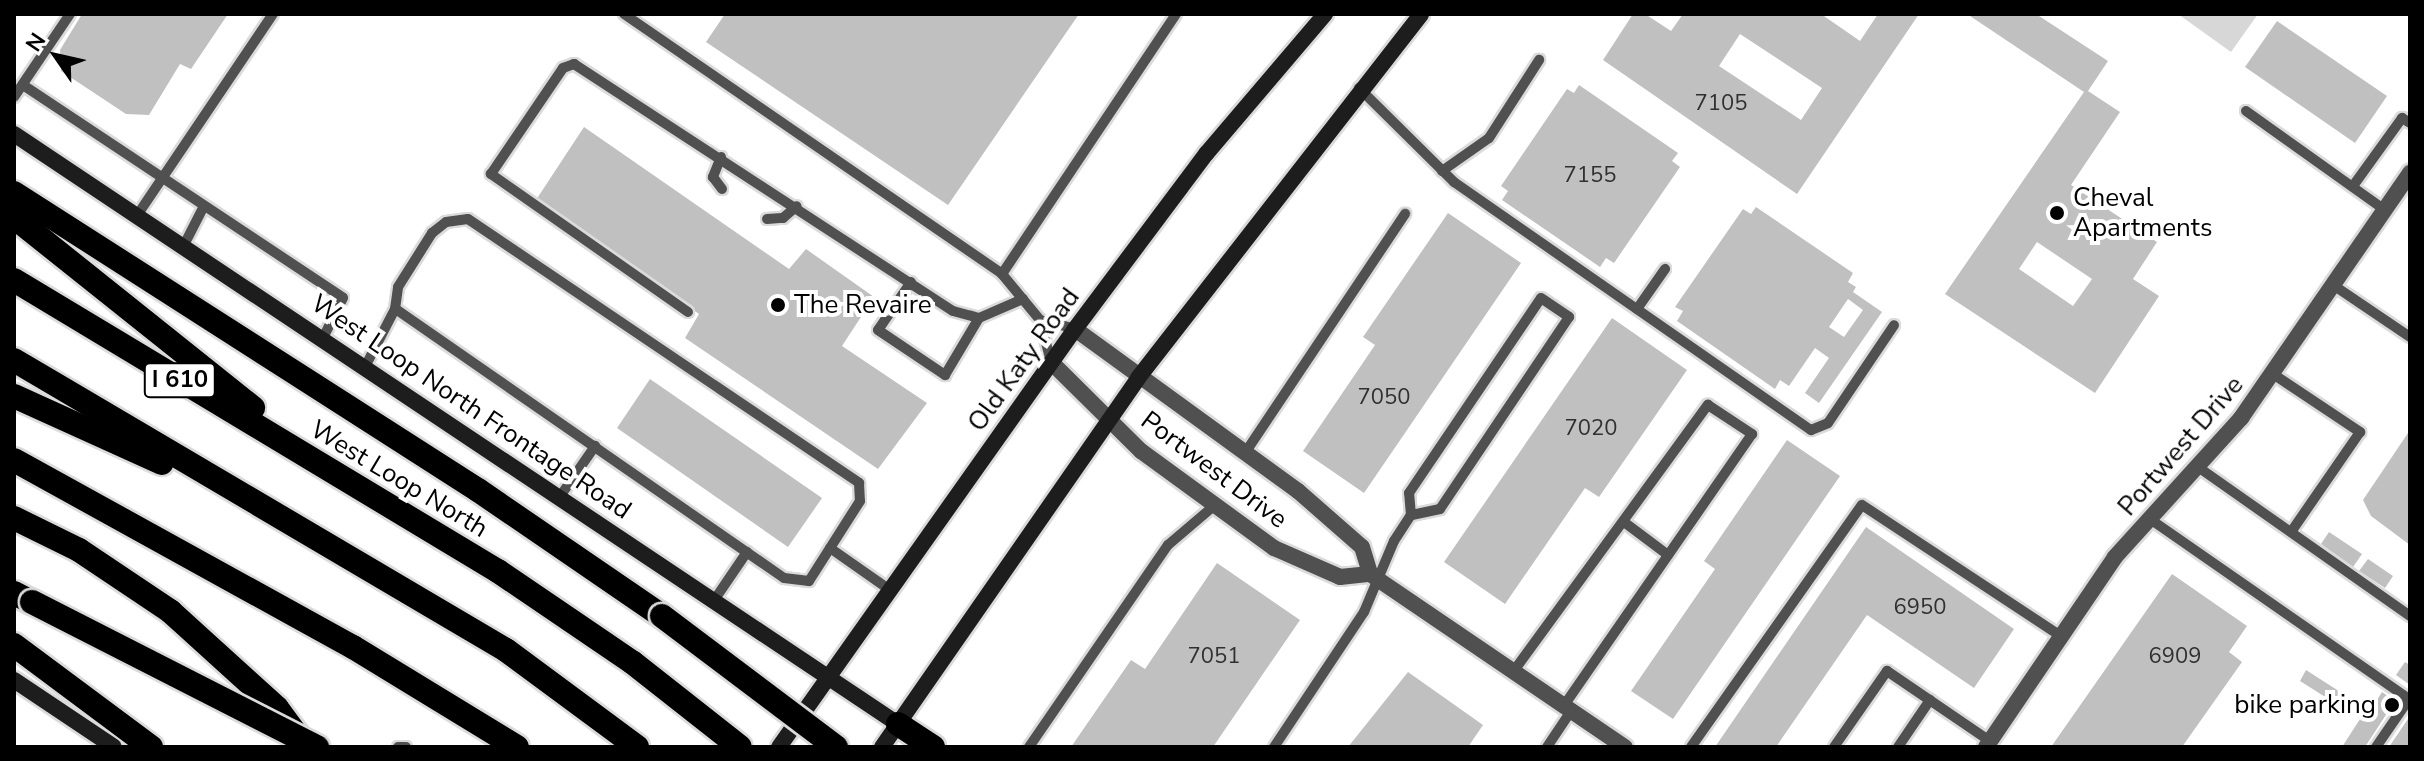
<!DOCTYPE html>
<style>
body{margin:0}
#map{position:relative;width:2424px;height:761px;overflow:hidden;background:#fff;font-family:"Nunito Sans",sans-serif}
div>[style]{position:absolute}
[style*='--x']{left:calc(var(--x)*1px);top:calc(var(--y)*1px);width:calc(var(--w)*1px);rotate:calc(var(--a)*1deg)}
.green>*{inset:0;background:#d7d7d7}
.building>*{inset:0;background:#c0c0c0}
.roads{filter:drop-shadow(2px 0 #dbdbdb) drop-shadow(-2px 0 #dbdbdb) drop-shadow(0 2px #dbdbdb) drop-shadow(0 -2px #dbdbdb)}
.lane>*{height:10px;margin:-5px;padding:0 5px;transform-origin:5px;border-radius:5px;background:#505050}
.street>*{height:16px;margin:-8px;padding:0 8px;transform-origin:8px;border-radius:8px;background:#505050}
.secondary>*{height:16px;margin:-8px;padding:0 8px;transform-origin:8px;border-radius:8px;background:#1d1d1d}
.highway>*{height:24px;margin:-12px;padding:0 12px;transform-origin:12px;border-radius:12px;background:#000}
.bridges{filter:drop-shadow(2px 0 #dbdbdb) drop-shadow(-2px 0 #dbdbdb) drop-shadow(0 2px #dbdbdb) drop-shadow(0 -2px #dbdbdb)}
.highway-bridge>*{height:24px;margin:-12px;padding:0 12px;transform-origin:12px;border-radius:12px;background:#000}
.dots>*{width:22px;height:22px;translate:-50% -50%;box-sizing:border-box;border:4px solid #fff;border-radius:50%}
span{translate:-50% -50%;white-space:nowrap;text-align:center;line-height:1.15;-webkit-text-stroke:8px #fff;paint-order:stroke}
.number-label{font-size:22px;color:#303030}
.number-label span{-webkit-text-stroke-width:0}
.shield-label span{padding:2px 6px;background:#fff;border:2px solid;border-radius:6px;-webkit-text-stroke-width:0}
.shield-label{font-size:24px;color:#000;font-weight:700}
.poi-label{font-size:26px;color:#000}
.left{translate:0 -50%;text-align:left}
.right{translate:-100% -50%;text-align:right}
.street-label{font-size:26px;color:#000}
.frame{position:absolute;inset:0;border:16px solid #000;pointer-events:none}
.north{position:absolute;left:16px;top:16px;width:80px;height:80px;-webkit-text-stroke:6px #fff;paint-order:stroke;rotate:304deg;font-size:22px;font-weight:700;line-height:32px;text-align:center;color:#000}
.north::after{content:'';display:block;margin:auto;width:28px;height:36px;background:#000;clip-path:polygon(50% 0,100% 100%,50% 72%,0 100%)}
</style>
<div id="map">
<div class="green">
<i style="clip-path:polygon(2178px 14px,2258px 14px,2231px 52px)"></i>
</div>
<div class="building">
<i style="clip-path:polygon(82px 14px,228px 14px,191px 69px,180px 64px,149px 115px,126px 114px,61px 71px,60px 50px)"></i>
<i style="clip-path:polygon(725px 14px,1079px 14px,948px 205px,706px 42px)"></i>
<i style="clip-path:polygon(evenodd,1633px 14px,1645px 14px,1671px 31px,1683px 14px,1821px 14px,1860px 41px,1878px 14px,1919px 14px,1797px 194px,1603px 60px,1633px 14px,1740px 34px,1822px 88px,1801px 120px,1719px 66px,1740px 34px)"></i>
<i style="clip-path:polygon(evenodd,1967px 14px,2036px 14px,2108px 61px,2088px 91px,2120px 112px,2071px 185px,2157px 242px,2133px 279px,2159px 296px,2095px 393px,1945px 294px,2084px 92px,1967px 14px,2037px 242px,2092px 279px,2073px 306px,2019px 269px,2037px 242px)"></i>
<i style="clip-path:polygon(2277px 21px,2387px 96px,2355px 143px,2245px 67px)"></i>
<i style="clip-path:polygon(1579px 85px,1678px 153px,1672px 161px,1680px 167px,1614px 263px,1606px 258px,1600px 267px,1502px 200px,1508px 191px,1501px 186px,1567px 89px,1574px 93px)"></i>
<i style="clip-path:polygon(584px 127px,789px 269px,806px 249px,874px 297px,842px 346px,927px 403px,878px 469px,685px 338px,699px 314px,536px 200px)"></i>
<i style="clip-path:polygon(evenodd,1756px 207px,1853px 273px,1848px 282px,1856px 287px,1853px 292px,1882px 312px,1819px 403px,1805px 393px,1829px 358px,1815px 348px,1789px 386px,1780px 380px,1775px 389px,1677px 321px,1683px 311px,1675px 307px,1743px 209px,1751px 214px,1756px 207px,1848px 299px,1863px 310px,1844px 337px,1829px 327px,1848px 299px)"></i>
<i style="clip-path:polygon(1448px 213px,1521px 263px,1364px 493px,1303px 451px,1375px 345px,1363px 337px)"></i>
<i style="clip-path:polygon(1612px 318px,1687px 370px,1599px 497px,1585px 488px,1505px 604px,1444px 562px)"></i>
<i style="clip-path:polygon(650px 379px,822px 498px,788px 547px,617px 428px)"></i>
<i style="clip-path:polygon(2410px 430px,2410px 545px,2371px 516px,2363px 500px)"></i>
<i style="clip-path:polygon(1787px 440px,1840px 476px,1673px 719px,1631px 691px,1715px 569px,1704px 561px)"></i>
<i style="clip-path:polygon(1866px 527px,2014px 629px,1974px 688px,1867px 615px,1776px 747px,1715px 747px)"></i>
<i style="clip-path:polygon(2329px 532px,2362px 554px,2353px 567px,2321px 544px)"></i>
<i style="clip-path:polygon(2368px 559px,2393px 576px,2385px 588px,2359px 571px)"></i>
<i style="clip-path:polygon(1217px 563px,1300px 620px,1213px 747px,1071px 747px,1131px 660px,1145px 669px)"></i>
<i style="clip-path:polygon(2172px 574px,2247px 626px,2229px 652px,2242px 662px,2182px 747px,2051px 747px)"></i>
<i style="clip-path:polygon(2405px 662px,2410px 665px,2410px 685px,2396px 675px)"></i>
<i style="clip-path:polygon(2306px 670px,2370px 711px,2382px 692px,2395px 701px,2365px 747px,2342px 747px,2360px 719px,2300px 681px)"></i>
<i style="clip-path:polygon(1408px 672px,1483px 725px,1468px 747px,1348px 747px)"></i>
<i style="clip-path:polygon(2410px 716px,2410px 747px,2389px 747px)"></i>
</div>
<div class="roads">
<div class="lane">
<i style="--x:624;--y:14;--w:459;--a:34.5"></i>
<i style="--x:1002;--y:274;--w:60;--a:50.4"></i>
<i style="--x:1040;--y:320;--w:43;--a:75.3"></i>
<i style="--x:23;--y:85;--w:384;--a:33.6"></i>
<i style="--x:343;--y:298;--w:45;--a:116.6"></i>
<i style="--x:1359;--y:88;--w:134;--a:44.7"></i>
<i style="--x:1454;--y:182;--w:435;--a:34.8"></i>
<i style="--x:1811;--y:430;--w:18;--a:-22"></i>
<i style="--x:1828;--y:423;--w:118;--a:-56"></i>
<i style="--x:14;--y:97;--w:100;--a:-56"></i>
<i style="--x:2246;--y:111;--w:171;--a:35.5"></i>
<i style="--x:721;--y:157;--w:22;--a:112"></i>
<i style="--x:713;--y:177;--w:15;--a:53"></i>
<i style="--x:1442;--y:171;--w:57;--a:-35.1"></i>
<i style="--x:1489;--y:138;--w:93;--a:-57.3"></i>
<i style="--x:2353;--y:186;--w:84;--a:-54.2"></i>
<i style="--x:2402;--y:118;--w:9;--a:32"></i>
<i style="--x:136;--y:217;--w:245;--a:-56"></i>
<i style="--x:767;--y:219;--w:16;--a:-4"></i>
<i style="--x:783;--y:218;--w:18;--a:-41"></i>
<i style="--x:183;--y:247;--w:46;--a:-62.9"></i>
<i style="--x:1002;--y:274;--w:313;--a:-56.2"></i>
<i style="--x:911;--y:282;--w:58;--a:124.5"></i>
<i style="--x:878;--y:330;--w:81;--a:33.9"></i>
<i style="--x:945;--y:375;--w:66;--a:-59.2"></i>
<i style="--x:2333;--y:285;--w:93;--a:34"></i>
<i style="--x:1637;--y:309;--w:49;--a:-55"></i>
<i style="--x:688;--y:312;--w:241;--a:-145"></i>
<i style="--x:491;--y:174;--w:128;--a:-55.8"></i>
<i style="--x:563;--y:68;--w:12;--a:-20"></i>
<i style="--x:574;--y:64;--w:452;--a:33.1"></i>
<i style="--x:953;--y:311;--w:27;--a:15"></i>
<i style="--x:979;--y:318;--w:48;--a:-23.4"></i>
<i style="--x:1040;--y:320;--w:36;--a:14"></i>
<i style="--x:366;--y:365;--w:63;--a:-62.6"></i>
<i style="--x:395;--y:309;--w:22;--a:-82"></i>
<i style="--x:398;--y:287;--w:64;--a:-57.8"></i>
<i style="--x:432;--y:233;--w:18;--a:-38"></i>
<i style="--x:446;--y:222;--w:22;--a:-8"></i>
<i style="--x:468;--y:219;--w:472;--a:34"></i>
<i style="--x:859;--y:483;--w:18;--a:87"></i>
<i style="--x:860;--y:501;--w:95;--a:122.5"></i>
<i style="--x:809;--y:581;--w:25;--a:-173"></i>
<i style="--x:784;--y:578;--w:473;--a:-145.3"></i>
<i style="--x:2273;--y:374;--w:105;--a:33.7"></i>
<i style="--x:2360;--y:432;--w:121;--a:124.6"></i>
<i style="--x:1245;--y:453;--w:288;--a:-56.2"></i>
<i style="--x:2198;--y:467;--w:259;--a:35.1"></i>
<i style="--x:561;--y:495;--w:60;--a:-55.2"></i>
<i style="--x:2150;--y:519;--w:317;--a:34.8"></i>
<i style="--x:1624;--y:522;--w:55;--a:36.9"></i>
<i style="--x:830;--y:548;--w:73;--a:35"></i>
<i style="--x:715;--y:599;--w:57;--a:-55.8"></i>
<i style="--x:1513;--y:672;--w:331;--a:-53.9"></i>
<i style="--x:1708;--y:405;--w:53;--a:33.4"></i>
<i style="--x:1752;--y:434;--w:331;--a:124.7"></i>
<i style="--x:398;--y:747;--w:8;--a:0"></i>
<i style="--x:1029;--y:747;--w:245;--a:-55.5"></i>
<i style="--x:1168;--y:545;--w:62;--a:-40.4"></i>
<i style="--x:1274;--y:747;--w:162;--a:-56.3"></i>
<i style="--x:1364;--y:612;--w:77;--a:-67.1"></i>
<i style="--x:1394;--y:541;--w:31;--a:-57"></i>
<i style="--x:1411;--y:515;--w:22;--a:-95"></i>
<i style="--x:1409;--y:493;--w:235;--a:-55.9"></i>
<i style="--x:1541;--y:298;--w:34;--a:34"></i>
<i style="--x:1569;--y:317;--w:231;--a:123.9"></i>
<i style="--x:1440;--y:509;--w:30;--a:168"></i>
<i style="--x:1547;--y:747;--w:43;--a:-56.3"></i>
<i style="--x:1691;--y:747;--w:296;--a:-54.8"></i>
<i style="--x:1862;--y:505;--w:238;--a:33.4"></i>
<i style="--x:1834;--y:747;--w:93;--a:-55.1"></i>
<i style="--x:1887;--y:671;--w:125;--a:34.2"></i>
<i style="--x:1898;--y:747;--w:57;--a:-55.8"></i>
<i style="--x:2376;--y:747;--w:58;--a:-55.5"></i>
</div>
<div class="street">
<i style="--x:1075;--y:329;--w:276;--a:36"></i>
<i style="--x:1298;--y:491;--w:85;--a:41.2"></i>
<i style="--x:1362;--y:547;--w:28;--a:73"></i>
<i style="--x:1370;--y:574;--w:308;--a:34.2"></i>
<i style="--x:1051;--y:362;--w:127;--a:44.7"></i>
<i style="--x:1141;--y:451;--w:165;--a:36.1"></i>
<i style="--x:1274;--y:548;--w:72;--a:23.7"></i>
<i style="--x:1340;--y:577;--w:30;--a:-6"></i>
<i style="--x:1986;--y:747;--w:230;--a:-55.8"></i>
<i style="--x:2115;--y:557;--w:188;--a:-47.8"></i>
<i style="--x:2241;--y:418;--w:298;--a:-55.4"></i>
</div>
<div class="secondary">
<i style="--x:14;--y:134;--w:1063;--a:33.72"></i>
<i style="--x:14;--y:680;--w:120;--a:33.8"></i>
<i style="--x:779;--y:747;--w:512;--a:-54.7"></i>
<i style="--x:1075;--y:329;--w:219;--a:-53.2"></i>
<i style="--x:1206;--y:154;--w:184;--a:-49.6"></i>
<i style="--x:882;--y:747;--w:449;--a:-55.2"></i>
<i style="--x:1138;--y:378;--w:461;--a:-52.1"></i>
</div>
<div class="highway">
<i style="--x:14;--y:193;--w:551;--a:32.62"></i>
<i style="--x:478;--y:490;--w:223;--a:34.4"></i>
<i style="--x:14;--y:217;--w:306;--a:38.6"></i>
<i style="--x:14;--y:280;--w:565;--a:31.02"></i>
<i style="--x:498;--y:571;--w:162;--a:34.2"></i>
<i style="--x:632;--y:662;--w:137;--a:38.2"></i>
<i style="--x:14;--y:360;--w:571;--a:30.52"></i>
<i style="--x:506;--y:650;--w:163;--a:36.5"></i>
<i style="--x:14;--y:396;--w:162;--a:24.4"></i>
<i style="--x:14;--y:460;--w:387;--a:28.9"></i>
<i style="--x:353;--y:647;--w:192;--a:31.4"></i>
<i style="--x:14;--y:518;--w:72;--a:26.2"></i>
<i style="--x:79;--y:550;--w:110;--a:33.8"></i>
<i style="--x:170;--y:611;--w:144;--a:42.2"></i>
<i style="--x:277;--y:708;--w:42;--a:53.7"></i>
<i style="--x:14;--y:593;--w:20;--a:27"></i>
<i style="--x:14;--y:645;--w:171;--a:36.7"></i>
<i style="--x:898;--y:724;--w:42;--a:33.3"></i>
</div>
</div>
<div class="bridges">
<div class="highway-bridge">
<i style="--x:32;--y:602;--w:320;--a:27"></i>
<i style="--x:662;--y:616;--w:218;--a:37"></i>
</div>
</div>
<div class="dots">
<i style="left:2057px;top:213px;background:#000"></i>
<i style="left:778px;top:305px;background:#000"></i>
<i style="left:2392px;top:705px;background:#000"></i>
</div>
<div class="number-label">
<span style="left:1721px;top:104px">7105</span>
<span style="left:1590px;top:176px">7155</span>
<span style="left:1384px;top:398px">7050</span>
<span style="left:1591px;top:429px">7020</span>
<span style="left:1920px;top:608px">6950</span>
<span style="left:1214px;top:657px">7051</span>
<span style="left:2175px;top:657px">6909</span>
</div>
<div class="shield-label">
<span style="left:180px;top:380px">I 610</span>
</div>
<div class="poi-label">
<span class="left" style="left:2073px;top:213px">Cheval<br>Apartments</span>
<span class="left" style="left:794px;top:305px">The Revaire</span>
<span class="right" style="left:2376px;top:705px">bike parking</span>
</div>
<div class="street-label">
<span style="left:1024px;top:360px;rotate:-54deg">Old Katy Road</span>
<span style="left:471px;top:407px;rotate:34deg">West Loop North Frontage Road</span>
<span style="left:2181px;top:446px;rotate:-49deg">Portwest Drive</span>
<span style="left:1214px;top:470px;rotate:37deg">Portwest Drive</span>
<span style="left:399px;top:479px;rotate:31deg">West Loop North</span>
</div>
<div class="frame"></div>
<div class="north">N</div>
</div>
